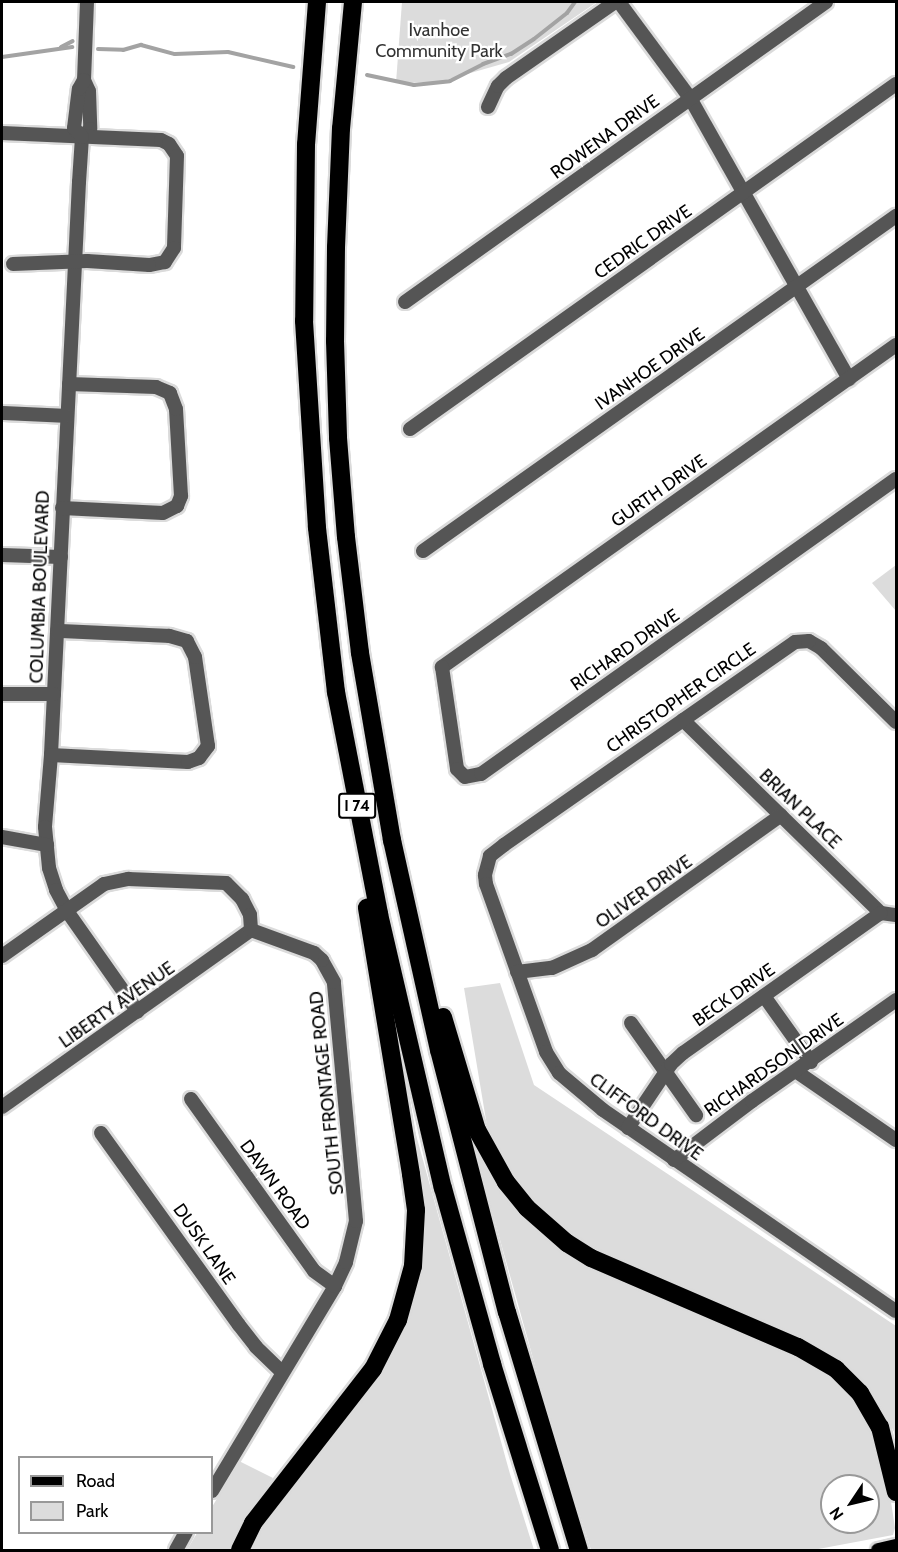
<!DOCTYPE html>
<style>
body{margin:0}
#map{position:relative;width:898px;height:1552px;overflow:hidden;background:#fff;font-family:Cabin,sans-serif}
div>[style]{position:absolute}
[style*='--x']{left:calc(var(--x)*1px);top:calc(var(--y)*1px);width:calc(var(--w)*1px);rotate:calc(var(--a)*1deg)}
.green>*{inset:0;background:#dcdcdc}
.stream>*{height:4px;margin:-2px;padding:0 2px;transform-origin:2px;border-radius:2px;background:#a3a3a3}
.roads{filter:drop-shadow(2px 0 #dbdbdb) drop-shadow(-2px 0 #dbdbdb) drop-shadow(0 2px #dbdbdb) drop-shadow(0 -2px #dbdbdb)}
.minor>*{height:14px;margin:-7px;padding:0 7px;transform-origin:7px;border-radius:7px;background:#555}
.major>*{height:15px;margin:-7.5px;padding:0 7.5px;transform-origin:7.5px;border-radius:7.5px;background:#000}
.highway>*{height:18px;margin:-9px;padding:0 9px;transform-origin:9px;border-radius:9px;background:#000}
span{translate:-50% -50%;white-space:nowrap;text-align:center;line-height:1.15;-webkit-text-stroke:4.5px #fff;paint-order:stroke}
.shield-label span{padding:2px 4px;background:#fff;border:2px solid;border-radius:4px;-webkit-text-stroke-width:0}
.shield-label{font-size:16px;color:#000;font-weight:700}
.park-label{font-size:18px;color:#333}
.street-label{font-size:18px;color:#000}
.frame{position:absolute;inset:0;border:3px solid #000;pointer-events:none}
.legend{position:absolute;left:18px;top:1456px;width:195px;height:78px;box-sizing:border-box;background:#fff;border:2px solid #999;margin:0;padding:8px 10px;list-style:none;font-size:18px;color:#000}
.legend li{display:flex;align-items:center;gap:12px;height:30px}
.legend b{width:30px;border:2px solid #999}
.north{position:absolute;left:820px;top:1474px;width:60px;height:60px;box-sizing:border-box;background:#fff;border:2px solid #999;border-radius:50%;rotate:235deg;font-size:16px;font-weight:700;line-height:24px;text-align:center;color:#000}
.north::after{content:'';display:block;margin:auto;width:21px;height:27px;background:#000;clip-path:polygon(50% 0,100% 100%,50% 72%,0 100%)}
</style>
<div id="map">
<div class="green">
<i style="clip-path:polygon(402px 2px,597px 2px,509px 62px,439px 82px,396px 83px)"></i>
<i style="clip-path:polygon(896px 565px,896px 611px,872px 583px)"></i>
<i style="clip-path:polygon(500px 983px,534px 1085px,896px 1326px,896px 1445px,894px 1432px,878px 1401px,856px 1374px,807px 1342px,633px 1268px,585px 1245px,545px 1214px,510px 1173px,489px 1138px,464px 988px)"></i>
<i style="clip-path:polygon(410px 1124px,413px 1124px,510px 1474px,534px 1550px,250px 1550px,255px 1539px,410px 1306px)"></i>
<i style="clip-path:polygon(evenodd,475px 1150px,503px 1192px,557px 1246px,655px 1296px,813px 1362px,836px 1379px,859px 1403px,875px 1432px,890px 1495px,895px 1528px,893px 1535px,813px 1550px,591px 1550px,553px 1430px,475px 1150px,832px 1486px,868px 1486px,868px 1522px,832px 1522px,832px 1486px)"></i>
<i style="clip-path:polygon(239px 1461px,273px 1478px,241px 1522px,229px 1550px,187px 1550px,197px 1533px,212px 1532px,212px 1507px)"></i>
</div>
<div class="stream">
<i style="--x:61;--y:47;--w:13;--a:-27"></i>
<i style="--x:98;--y:49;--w:25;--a:2"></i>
<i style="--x:123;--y:50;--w:19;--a:-16"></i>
<i style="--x:141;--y:45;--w:35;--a:15"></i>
<i style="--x:175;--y:54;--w:53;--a:-2.2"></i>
<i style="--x:228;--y:52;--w:67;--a:13"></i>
<i style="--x:2;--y:57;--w:71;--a:-8.1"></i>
<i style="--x:367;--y:75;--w:48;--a:12"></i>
<i style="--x:414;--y:85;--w:36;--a:-6"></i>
<i style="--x:450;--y:81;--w:37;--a:-27"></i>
<i style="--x:483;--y:64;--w:30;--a:-20"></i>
<i style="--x:511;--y:54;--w:27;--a:-33"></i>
<i style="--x:534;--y:39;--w:42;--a:-38.2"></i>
<i style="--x:567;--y:13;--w:14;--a:-54"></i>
</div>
<div class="roads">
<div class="minor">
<i style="--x:87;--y:2;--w:78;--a:92.2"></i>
<i style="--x:84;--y:80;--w:12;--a:66"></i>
<i style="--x:89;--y:91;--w:38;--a:88"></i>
<i style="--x:90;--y:129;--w:11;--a:135"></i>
<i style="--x:82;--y:137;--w:45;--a:93.8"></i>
<i style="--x:79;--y:182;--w:574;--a:92.8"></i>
<i style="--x:51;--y:755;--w:72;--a:94.8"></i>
<i style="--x:45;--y:827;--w:41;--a:84.4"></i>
<i style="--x:49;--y:868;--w:23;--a:72"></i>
<i style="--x:56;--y:890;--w:24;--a:62"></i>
<i style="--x:67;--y:911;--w:123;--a:54.9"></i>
<i style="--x:619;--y:2;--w:119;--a:53.5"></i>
<i style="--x:690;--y:98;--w:323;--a:60.5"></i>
<i style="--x:488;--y:107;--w:23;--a:-65"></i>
<i style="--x:498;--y:86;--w:11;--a:-45"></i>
<i style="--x:506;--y:78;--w:133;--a:-34.9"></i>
<i style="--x:2;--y:133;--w:159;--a:2.5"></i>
<i style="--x:161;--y:140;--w:9;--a:27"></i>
<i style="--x:169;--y:144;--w:14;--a:56"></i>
<i style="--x:177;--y:156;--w:92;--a:91.9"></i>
<i style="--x:174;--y:248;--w:17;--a:123"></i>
<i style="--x:165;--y:262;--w:16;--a:169"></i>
<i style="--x:149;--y:265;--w:62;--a:-176.3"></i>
<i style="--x:87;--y:261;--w:74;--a:177.7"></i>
<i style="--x:82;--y:137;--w:12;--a:-132"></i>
<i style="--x:74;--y:128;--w:39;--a:-83"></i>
<i style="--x:79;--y:89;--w:10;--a:-61"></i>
<i style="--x:405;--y:302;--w:517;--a:-35.47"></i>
<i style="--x:896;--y:345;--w:557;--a:144.65"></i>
<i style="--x:442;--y:667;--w:103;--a:81.6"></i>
<i style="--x:457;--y:769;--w:11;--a:45"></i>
<i style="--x:465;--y:777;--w:16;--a:-11"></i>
<i style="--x:481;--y:774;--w:509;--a:-35.41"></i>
<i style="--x:2;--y:413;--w:65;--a:2.6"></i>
<i style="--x:410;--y:429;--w:596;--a:-35.37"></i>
<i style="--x:62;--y:508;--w:101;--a:2.8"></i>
<i style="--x:163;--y:513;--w:16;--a:-27"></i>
<i style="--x:177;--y:506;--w:11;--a:-68"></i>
<i style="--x:181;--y:496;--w:87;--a:-93.3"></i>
<i style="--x:176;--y:409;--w:17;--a:-111"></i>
<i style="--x:170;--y:393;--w:15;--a:-157"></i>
<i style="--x:156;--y:387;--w:87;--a:-178"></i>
<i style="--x:423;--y:551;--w:580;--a:-35.31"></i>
<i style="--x:2;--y:555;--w:59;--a:1.9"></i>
<i style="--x:2;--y:694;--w:52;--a:0"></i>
<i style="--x:683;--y:720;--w:277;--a:44.3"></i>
<i style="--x:881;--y:913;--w:15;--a:8"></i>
<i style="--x:896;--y:722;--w:105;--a:-135.4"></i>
<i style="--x:821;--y:648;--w:14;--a:-150"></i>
<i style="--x:809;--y:641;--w:14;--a:176"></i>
<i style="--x:795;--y:642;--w:355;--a:145.1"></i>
<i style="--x:504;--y:845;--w:18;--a:142"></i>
<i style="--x:490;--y:856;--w:20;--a:105"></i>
<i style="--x:485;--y:875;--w:9;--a:84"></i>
<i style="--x:486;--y:884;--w:178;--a:70.3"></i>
<i style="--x:546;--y:1052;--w:25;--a:58"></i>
<i style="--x:559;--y:1073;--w:57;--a:40.1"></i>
<i style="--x:603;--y:1110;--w:355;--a:34.5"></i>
<i style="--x:51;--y:755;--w:137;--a:2.9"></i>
<i style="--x:188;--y:762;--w:12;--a:-20"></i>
<i style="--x:199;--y:758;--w:15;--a:-53"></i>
<i style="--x:208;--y:746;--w:90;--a:-98.3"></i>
<i style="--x:195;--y:657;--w:18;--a:-117"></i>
<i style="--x:187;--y:641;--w:19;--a:-164"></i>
<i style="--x:169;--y:636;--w:112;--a:-177.4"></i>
<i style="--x:2;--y:837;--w:46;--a:10.1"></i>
<i style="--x:2;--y:956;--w:125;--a:-35.2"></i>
<i style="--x:104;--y:884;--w:25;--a:-12"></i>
<i style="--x:128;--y:879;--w:98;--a:2.3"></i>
<i style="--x:226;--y:883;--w:23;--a:45"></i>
<i style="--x:242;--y:899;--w:18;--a:63"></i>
<i style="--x:250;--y:915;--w:15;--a:86"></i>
<i style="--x:517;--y:972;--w:35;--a:-7"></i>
<i style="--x:552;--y:968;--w:44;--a:-24.2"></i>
<i style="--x:592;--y:950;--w:232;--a:-35.5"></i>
<i style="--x:764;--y:996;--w:81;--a:54.5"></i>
<i style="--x:631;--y:1023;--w:113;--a:54.8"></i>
<i style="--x:797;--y:1072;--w:120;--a:34.5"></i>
<i style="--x:191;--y:1099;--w:211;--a:54.4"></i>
<i style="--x:314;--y:1271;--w:26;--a:36"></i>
<i style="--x:2;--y:1107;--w:305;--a:-35.4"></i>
<i style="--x:628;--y:1128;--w:77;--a:-56.1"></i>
<i style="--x:671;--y:1064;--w:16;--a:-43"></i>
<i style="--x:683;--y:1053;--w:242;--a:-35.3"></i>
<i style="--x:101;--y:1133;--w:236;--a:54.3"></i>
<i style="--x:239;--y:1325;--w:28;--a:52"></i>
<i style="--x:256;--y:1347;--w:36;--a:44"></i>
<i style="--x:674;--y:1160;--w:98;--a:-37.1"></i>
<i style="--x:752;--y:1101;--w:176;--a:-35"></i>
<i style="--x:212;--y:1491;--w:239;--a:-59"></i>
<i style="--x:335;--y:1286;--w:26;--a:-65"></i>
<i style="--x:346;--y:1262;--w:42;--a:-76.3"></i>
<i style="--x:356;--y:1221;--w:240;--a:-95.3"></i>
<i style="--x:334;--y:982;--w:25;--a:-119"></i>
<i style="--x:322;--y:960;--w:11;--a:-139"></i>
<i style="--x:314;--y:953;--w:67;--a:-159.9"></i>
<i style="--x:176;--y:1550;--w:21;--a:-61"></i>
</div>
<div class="major">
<i style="--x:878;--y:1550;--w:18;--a:-13"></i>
</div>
<div class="highway">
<i style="--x:317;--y:2;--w:142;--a:94.4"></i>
<i style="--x:306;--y:144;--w:177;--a:90.6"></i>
<i style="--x:304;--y:321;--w:207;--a:86.4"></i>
<i style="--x:317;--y:528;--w:165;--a:83.4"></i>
<i style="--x:336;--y:692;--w:226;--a:79"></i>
<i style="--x:379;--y:914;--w:281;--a:76.9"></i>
<i style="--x:443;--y:1188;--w:183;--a:74.4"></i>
<i style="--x:492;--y:1364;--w:195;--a:72.7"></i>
<i style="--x:353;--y:2;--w:127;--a:95.4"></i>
<i style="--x:341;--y:128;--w:119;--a:92.4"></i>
<i style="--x:336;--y:247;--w:94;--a:90.6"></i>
<i style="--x:335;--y:341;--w:97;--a:88.2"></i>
<i style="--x:338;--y:438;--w:99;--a:85.4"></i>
<i style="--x:346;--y:537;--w:117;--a:83.1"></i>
<i style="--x:360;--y:653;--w:190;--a:80.3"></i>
<i style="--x:392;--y:840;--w:215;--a:77.4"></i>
<i style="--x:439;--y:1050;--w:271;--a:75.5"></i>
<i style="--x:507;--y:1312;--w:249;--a:73.2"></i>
<i style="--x:443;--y:1017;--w:118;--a:73.3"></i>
<i style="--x:477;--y:1130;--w:60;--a:60.9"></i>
<i style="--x:506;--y:1182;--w:33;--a:51"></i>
<i style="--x:527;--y:1208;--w:53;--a:41.2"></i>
<i style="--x:567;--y:1243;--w:28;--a:32"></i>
<i style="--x:591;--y:1258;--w:225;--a:23.3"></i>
<i style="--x:798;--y:1347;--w:44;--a:30.1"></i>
<i style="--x:836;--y:1369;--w:34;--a:45"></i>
<i style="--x:860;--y:1393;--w:39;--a:60"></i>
<i style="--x:880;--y:1427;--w:67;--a:76.2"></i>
<i style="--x:240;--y:1550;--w:30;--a:-64"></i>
<i style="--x:253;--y:1523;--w:195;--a:-52.1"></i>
<i style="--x:373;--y:1369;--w:55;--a:-63"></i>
<i style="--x:398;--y:1320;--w:56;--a:-74.5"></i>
<i style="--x:413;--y:1266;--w:56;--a:-86.9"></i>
<i style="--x:416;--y:1210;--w:36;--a:-98"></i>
<i style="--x:411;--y:1174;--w:270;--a:-99.4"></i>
</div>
</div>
<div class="shield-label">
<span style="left:357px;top:806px">I 74</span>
</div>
<div class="park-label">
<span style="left:439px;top:41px">Ivanhoe<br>Community Park</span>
</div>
<div class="street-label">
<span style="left:605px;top:137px;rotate:-36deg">ROWENA DRIVE</span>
<span style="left:643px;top:242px;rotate:-35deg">CEDRIC DRIVE</span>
<span style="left:650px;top:369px;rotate:-35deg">IVANHOE DRIVE</span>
<span style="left:659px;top:491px;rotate:-35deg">GURTH DRIVE</span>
<span style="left:40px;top:587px;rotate:-88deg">COLUMBIA BOULEVARD</span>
<span style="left:625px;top:650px;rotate:-35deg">RICHARD DRIVE</span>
<span style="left:681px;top:698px;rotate:-35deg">CHRISTOPHER CIRCLE</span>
<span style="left:800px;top:809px;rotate:44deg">BRIAN PLACE</span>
<span style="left:644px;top:892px;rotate:-35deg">OLIVER DRIVE</span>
<span style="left:734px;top:995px;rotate:-35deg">BECK DRIVE</span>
<span style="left:117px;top:1005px;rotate:-35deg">LIBERTY AVENUE</span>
<span style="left:774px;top:1065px;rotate:-35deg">RICHARDSON DRIVE</span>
<span style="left:327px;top:1093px;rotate:-96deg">SOUTH FRONTAGE ROAD</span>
<span style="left:646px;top:1117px;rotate:36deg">CLIFFORD DRIVE</span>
<span style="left:275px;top:1185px;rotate:54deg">DAWN ROAD</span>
<span style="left:204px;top:1244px;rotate:55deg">DUSK LANE</span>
</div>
<div class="frame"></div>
<ul class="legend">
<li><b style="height:8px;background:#000"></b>Road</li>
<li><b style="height:16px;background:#dcdcdc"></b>Park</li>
</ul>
<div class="north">N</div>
</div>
